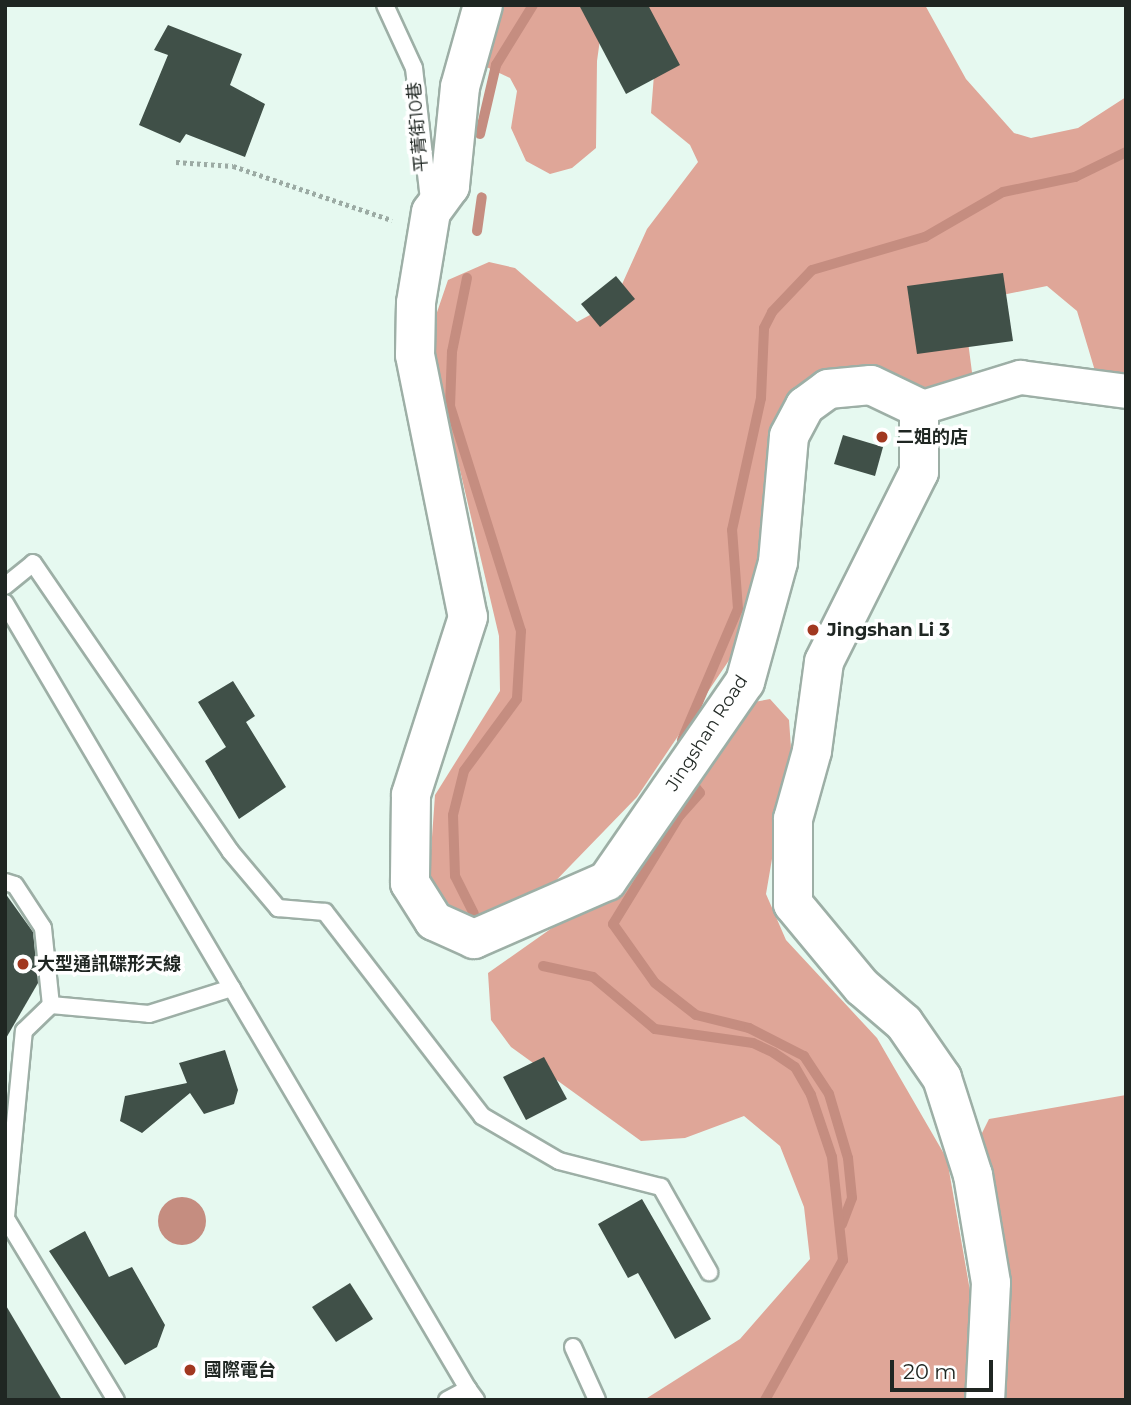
<!DOCTYPE html>
<meta charset="utf-8">
<style>
body{margin:0}
#map{position:relative;width:1131px;height:1405px;overflow:hidden;background:#e6f9f0;font-family:Montserrat,"Noto Sans TC",sans-serif}
div>[style]{position:absolute}
[style*='--x']{left:calc(var(--x)*1px);top:calc(var(--y)*1px);width:calc(var(--w)*1px);rotate:calc(var(--a)*1deg)}
.forest>*{inset:0;background:#dfa698}
.water>*{inset:0;background:#c58d80}
.round{border-radius:50%}
.stream>*{height:10px;margin:-5px;padding:0 5px;transform-origin:5px;border-radius:5px;background:#c58d80}
.building>*{inset:0;background:#405048}
.path>*{height:4.5px;margin-top:-2.25px;transform-origin:0;background:repeating-linear-gradient(90deg,#9caba4 0 3.5px,transparent 0 7px)}
.roads{filter:drop-shadow(2px 0 #9dafa6) drop-shadow(-2px 0 #9dafa6) drop-shadow(0 2px #9dafa6) drop-shadow(0 -2px #9dafa6)}
.service>*{height:16px;margin:-8px;padding:0 8px;transform-origin:8px;border-radius:8px;background:#fff}
.minor>*{height:33px;margin:-16.5px;padding:0 16.5px;transform-origin:16.5px;border-radius:16.5px;background:#fff}
.tertiary>*{height:38px;margin:-19px;padding:0 19px;transform-origin:19px;border-radius:19px;background:#fff}
.dots>*{width:19px;height:19px;translate:-50% -50%;box-sizing:border-box;border:4px solid #fff;border-radius:50%}
span{translate:-50% -50%;white-space:nowrap;text-align:center;line-height:1.15;-webkit-text-stroke:7px #fff;paint-order:stroke}
.street-label{font-size:18px;color:#1f2622}
.poi-label{font-size:18px;color:#1f2622;font-weight:700}
.left{translate:0 -50%;text-align:left}
.frame{position:absolute;inset:0;border:7px solid #1f2622;pointer-events:none}
.scale{position:absolute;left:890px;top:1360px;width:103px;height:32px;box-sizing:border-box;border:4px solid #1f2622;border-top:0;padding-left:9px;font-size:21px;line-height:24px;white-space:nowrap;color:#1f2622;-webkit-text-stroke:5px #fff;paint-order:stroke}
</style>
<div id="map">
<div class="forest">
<i style="clip-path:polygon(485px 5px,617px 5px,603px 18px,597px 61px,596px 148px,572px 168px,550px 174px,526px 161px,511px 128px,517px 91px,510px 78px,478px 63px)"></i>
<i style="clip-path:polygon(638px 5px,925px 5px,966px 79px,1014px 133px,1031px 138px,1078px 128px,1126px 97px,1126px 377px,1095px 371px,1077px 311px,1047px 286px,963px 303px,973px 380px,921px 395px,814px 382px,740px 644px,637px 797px,539px 898px,479px 921px,452px 908px,429px 879px,435px 795px,500px 691px,499px 636px,436px 368px,434px 321px,448px 280px,489px 262px,515px 268px,577px 322px,614px 302px,647px 229px,698px 162px,690px 145px,651px 113px,656px 49px)"></i>
<i style="clip-path:polygon(770px 699px,789px 720px,791px 748px,766px 894px,786px 940px,877px 1038px,947px 1159px,973px 1308px,970px 1400px,644px 1400px,740px 1339px,810px 1259px,804px 1207px,780px 1146px,744px 1116px,685px 1138px,641px 1141px,511px 1047px,491px 1020px,488px 973px,559px 923px,754px 702px)"></i>
<i style="clip-path:polygon(1126px 1095px,1126px 1400px,1005px 1400px,1006px 1263px,981px 1135px,989px 1119px)"></i>
</div>
<div class="water">
<i class="round" style="left:158px;top:1197px;width:48px;height:48px"></i>
</div>
<div class="stream">
<i style="--x:480;--y:134;--w:71;--a:-76.9"></i>
<i style="--x:496;--y:65;--w:70;--a:-58.3"></i>
<i style="--x:477;--y:231;--w:34;--a:-82"></i>
<i style="--x:467;--y:278;--w:76;--a:101.5"></i>
<i style="--x:452;--y:352;--w:54;--a:92.1"></i>
<i style="--x:450;--y:406;--w:236;--a:72.5"></i>
<i style="--x:521;--y:631;--w:68;--a:93.4"></i>
<i style="--x:517;--y:699;--w:89;--a:126.4"></i>
<i style="--x:464;--y:771;--w:45;--a:104"></i>
<i style="--x:453;--y:815;--w:61;--a:88.1"></i>
<i style="--x:455;--y:876;--w:42;--a:63.4"></i>
<i style="--x:682;--y:740;--w:142;--a:-66.9"></i>
<i style="--x:738;--y:609;--w:79;--a:-94.3"></i>
<i style="--x:732;--y:530;--w:135;--a:-77.6"></i>
<i style="--x:761;--y:398;--w:70;--a:-87.5"></i>
<i style="--x:764;--y:328;--w:18;--a:-63"></i>
<i style="--x:772;--y:312;--w:58;--a:-46.4"></i>
<i style="--x:812;--y:270;--w:118;--a:-16.3"></i>
<i style="--x:925;--y:237;--w:90;--a:-30"></i>
<i style="--x:1003;--y:192;--w:74;--a:-11.8"></i>
<i style="--x:1075;--y:177;--w:57;--a:-26.1"></i>
<i style="--x:696;--y:788;--w:6;--a:51"></i>
<i style="--x:700;--y:793;--w:30;--a:132"></i>
<i style="--x:680;--y:815;--w:128;--a:121.6"></i>
<i style="--x:613;--y:924;--w:72;--a:54.6"></i>
<i style="--x:655;--y:983;--w:52;--a:38"></i>
<i style="--x:696;--y:1015;--w:55;--a:13.8"></i>
<i style="--x:749;--y:1028;--w:62;--a:27"></i>
<i style="--x:804;--y:1056;--w:45;--a:56.7"></i>
<i style="--x:829;--y:1094;--w:67;--a:73.5"></i>
<i style="--x:848;--y:1158;--w:40;--a:84.3"></i>
<i style="--x:852;--y:1198;--w:28;--a:111"></i>
<i style="--x:543;--y:966;--w:51;--a:12.4"></i>
<i style="--x:593;--y:977;--w:81;--a:40"></i>
<i style="--x:655;--y:1029;--w:99;--a:8.1"></i>
<i style="--x:753;--y:1043;--w:23;--a:25"></i>
<i style="--x:774;--y:1053;--w:25;--a:34"></i>
<i style="--x:795;--y:1067;--w:32;--a:60"></i>
<i style="--x:811;--y:1095;--w:65;--a:71.3"></i>
<i style="--x:832;--y:1157;--w:104;--a:83.9"></i>
<i style="--x:843;--y:1260;--w:160;--a:119.1"></i>
</div>
<div class="building">
<i style="clip-path:polygon(579px 5px,648px 5px,680px 65px,626px 94px)"></i>
<i style="clip-path:polygon(168px 25px,242px 54px,230px 85px,265px 104px,245px 157px,186px 134px,180px 143px,139px 125px,168px 55px,154px 50px)"></i>
<i style="clip-path:polygon(1003px 273px,1013px 341px,917px 354px,907px 286px)"></i>
<i style="clip-path:polygon(616px 276px,635px 299px,600px 327px,581px 304px)"></i>
<i style="clip-path:polygon(843px 435px,883px 447px,875px 476px,834px 464px)"></i>
<i style="clip-path:polygon(233px 681px,255px 716px,246px 722px,286px 787px,239px 819px,205px 761px,226px 747px,198px 702px)"></i>
<i style="clip-path:polygon(5px 893px,33px 932px,38px 983px,5px 1040px)"></i>
<i style="clip-path:polygon(225px 1050px,238px 1090px,234px 1104px,204px 1114px,190px 1093px,142px 1133px,120px 1121px,125px 1096px,187px 1083px,179px 1063px)"></i>
<i style="clip-path:polygon(544px 1057px,567px 1099px,526px 1120px,503px 1077px)"></i>
<i style="clip-path:polygon(642px 1199px,711px 1319px,675px 1339px,638px 1273px,628px 1278px,598px 1224px)"></i>
<i style="clip-path:polygon(85px 1231px,109px 1277px,132px 1267px,165px 1325px,157px 1347px,125px 1365px,49px 1251px)"></i>
<i style="clip-path:polygon(350px 1283px,373px 1319px,336px 1342px,312px 1307px)"></i>
<i style="clip-path:polygon(5px 1304px,62px 1400px,5px 1400px)"></i>
</div>
<div class="path">
<i style="--x:176;--y:162;--w:57;--a:4"></i>
<i style="--x:233;--y:166;--w:168;--a:18.8"></i>
</div>
<div class="roads">
<div class="service">
<i style="--x:385;--y:5;--w:69;--a:65.3"></i>
<i style="--x:414;--y:68;--w:142;--a:83.5"></i>
<i style="--x:5;--y:586;--w:36;--a:-39"></i>
<i style="--x:33;--y:563;--w:349;--a:55.6"></i>
<i style="--x:230;--y:851;--w:75;--a:49.9"></i>
<i style="--x:278;--y:908;--w:47;--a:4.9"></i>
<i style="--x:325;--y:912;--w:257;--a:52.4"></i>
<i style="--x:482;--y:1116;--w:89;--a:30.3"></i>
<i style="--x:559;--y:1161;--w:105;--a:14.3"></i>
<i style="--x:661;--y:1187;--w:98;--a:60.5"></i>
<i style="--x:5;--y:603;--w:912;--a:59.5"></i>
<i style="--x:5;--y:882;--w:10;--a:17"></i>
<i style="--x:15;--y:885;--w:51;--a:56.9"></i>
<i style="--x:43;--y:928;--w:77;--a:84.1"></i>
<i style="--x:5;--y:1217;--w:214;--a:58.8"></i>
<i style="--x:5;--y:1227;--w:197;--a:-84.5"></i>
<i style="--x:24;--y:1031;--w:37;--a:-44"></i>
<i style="--x:51;--y:1005;--w:98;--a:5.2"></i>
<i style="--x:149;--y:1014;--w:87;--a:-17.4"></i>
<i style="--x:573;--y:1347;--w:58;--a:65.6"></i>
<i style="--x:447;--y:1400;--w:24;--a:-28"></i>
<i style="--x:468;--y:1389;--w:14;--a:54"></i>
</div>
<div class="minor">
<i style="--x:919;--y:408;--w:106;--a:-17.1"></i>
<i style="--x:1020;--y:377;--w:107;--a:7.5"></i>
</div>
<div class="tertiary">
<i style="--x:483;--y:5;--w:85;--a:105.7"></i>
<i style="--x:460;--y:87;--w:100;--a:95.8"></i>
<i style="--x:450;--y:186;--w:32;--a:126"></i>
<i style="--x:431;--y:212;--w:92;--a:99.4"></i>
<i style="--x:416;--y:303;--w:52;--a:91.1"></i>
<i style="--x:415;--y:355;--w:267;--a:78.6"></i>
<i style="--x:468;--y:617;--w:187;--a:107.8"></i>
<i style="--x:411;--y:795;--w:88;--a:90.7"></i>
<i style="--x:410;--y:883;--w:45;--a:57.7"></i>
<i style="--x:434;--y:921;--w:44;--a:24.2"></i>
<i style="--x:474;--y:939;--w:145;--a:-23.6"></i>
<i style="--x:607;--y:881;--w:242;--a:-55.3"></i>
<i style="--x:745;--y:682;--w:124;--a:-74.6"></i>
<i style="--x:778;--y:562;--w:126;--a:-85"></i>
<i style="--x:789;--y:436;--w:34;--a:-62"></i>
<i style="--x:805;--y:406;--w:29;--a:-36"></i>
<i style="--x:828;--y:389;--w:43;--a:-5.3"></i>
<i style="--x:871;--y:385;--w:53;--a:25.6"></i>
<i style="--x:919;--y:408;--w:64;--a:90"></i>
<i style="--x:919;--y:472;--w:212;--a:116.6"></i>
<i style="--x:824;--y:662;--w:90;--a:97.7"></i>
<i style="--x:812;--y:751;--w:71;--a:105.6"></i>
<i style="--x:793;--y:819;--w:85;--a:90"></i>
<i style="--x:793;--y:904;--w:108;--a:50.3"></i>
<i style="--x:862;--y:987;--w:55;--a:40.6"></i>
<i style="--x:904;--y:1023;--w:67;--a:55.4"></i>
<i style="--x:942;--y:1078;--w:102;--a:72.3"></i>
<i style="--x:973;--y:1175;--w:109;--a:80.5"></i>
<i style="--x:991;--y:1283;--w:117;--a:92.9"></i>
</div>
</div>
<div class="dots">
<i style="left:882px;top:437px;background:#a13820"></i>
<i style="left:813px;top:630px;background:#a13820"></i>
<i style="left:23px;top:964px;background:#a13820"></i>
<i style="left:190px;top:1370px;background:#a13820"></i>
</div>
<div class="street-label">
<span style="left:418px;top:127px;rotate:-95deg">平菁街10巷</span>
<span style="left:707px;top:733px;rotate:-57deg">Jingshan Road</span>
</div>
<div class="poi-label">
<span class="left" style="left:896px;top:437px">二姐的店</span>
<span class="left" style="left:827px;top:630px">Jingshan Li 3</span>
<span class="left" style="left:37px;top:964px">大型通訊碟形天線</span>
<span class="left" style="left:204px;top:1370px">國際電台</span>
</div>
<div class="frame"></div>
<div class="scale">20 m</div>
</div>
